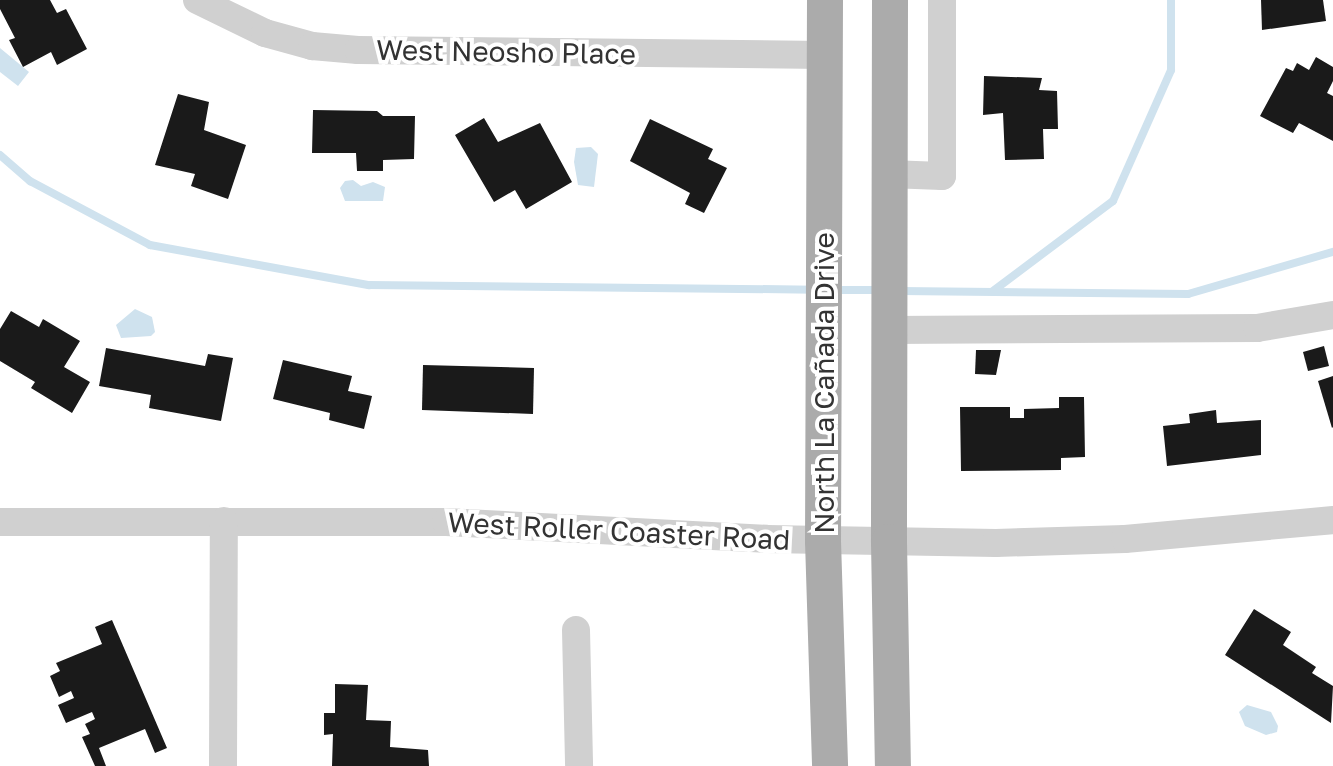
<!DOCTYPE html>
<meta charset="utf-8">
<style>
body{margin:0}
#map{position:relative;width:1333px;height:766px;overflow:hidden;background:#fff;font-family:"Golos Text",sans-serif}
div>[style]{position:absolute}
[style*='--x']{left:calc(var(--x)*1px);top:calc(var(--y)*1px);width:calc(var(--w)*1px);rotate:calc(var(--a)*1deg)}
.water>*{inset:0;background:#cfe2ee}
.stream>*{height:8px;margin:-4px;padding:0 4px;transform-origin:4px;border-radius:4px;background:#cfe2ee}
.building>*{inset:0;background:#1a1a1a}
.minor>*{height:28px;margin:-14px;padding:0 14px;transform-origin:14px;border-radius:14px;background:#d0d0d0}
.major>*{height:36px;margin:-18px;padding:0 18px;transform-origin:18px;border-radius:18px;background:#ababab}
span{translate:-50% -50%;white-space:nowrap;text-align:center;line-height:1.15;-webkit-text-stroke:8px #fff;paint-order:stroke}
.street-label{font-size:28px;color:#333}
</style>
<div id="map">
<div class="water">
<i style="clip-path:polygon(0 48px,29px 72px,18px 86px,0 72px)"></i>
<i style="clip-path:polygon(591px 147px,598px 154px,594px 187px,578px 185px,574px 162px,576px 148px)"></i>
<i style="clip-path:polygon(353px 180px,361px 186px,373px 182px,385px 187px,383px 201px,345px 201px,340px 188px,345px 181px)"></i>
<i style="clip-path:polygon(135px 309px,152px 317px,155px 332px,151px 336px,121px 338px,116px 325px)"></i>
<i style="clip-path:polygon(1247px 705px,1271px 712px,1278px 726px,1277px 732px,1266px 735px,1245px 726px,1239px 712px)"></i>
</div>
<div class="stream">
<i style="--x:0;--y:155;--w:40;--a:41"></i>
<i style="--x:30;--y:181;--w:136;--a:28.1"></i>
<i style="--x:150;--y:245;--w:223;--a:10.4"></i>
<i style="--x:369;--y:285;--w:445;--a:0.6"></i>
<i style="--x:832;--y:290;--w:50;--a:0"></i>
<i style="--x:900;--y:291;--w:288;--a:0.6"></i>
<i style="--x:1188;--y:294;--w:151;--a:-16.2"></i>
<i style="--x:993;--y:291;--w:150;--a:-36.9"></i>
<i style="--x:1113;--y:201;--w:143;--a:-66.1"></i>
<i style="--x:1171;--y:70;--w:70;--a:-90"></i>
</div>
<div class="building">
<i style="clip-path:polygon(0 0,50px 0,57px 13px,66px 9px,87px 49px,57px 65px,51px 52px,23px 67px,9px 40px,15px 38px,0 9px)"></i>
<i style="clip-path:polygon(1261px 0,1323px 0,1326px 21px,1262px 30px)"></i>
<i style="clip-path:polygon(1316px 57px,1333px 67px,1333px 81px,1327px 93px,1333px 96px,1333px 141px,1299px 123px,1293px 133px,1260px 116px,1286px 68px,1293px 71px,1297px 63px,1309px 70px)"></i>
<i style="clip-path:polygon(984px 76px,1042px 78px,1039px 90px,1057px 91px,1058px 129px,1043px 129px,1044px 159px,1005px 160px,1003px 113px,983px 115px)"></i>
<i style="clip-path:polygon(178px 94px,209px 102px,204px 130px,246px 145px,228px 199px,191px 186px,195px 174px,155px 165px)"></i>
<i style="clip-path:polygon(313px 110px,377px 111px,383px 116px,415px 116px,414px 159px,383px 160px,383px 171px,357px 171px,356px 153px,312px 153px)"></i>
<i style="clip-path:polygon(484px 118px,498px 142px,540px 123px,572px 182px,526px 209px,515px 190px,494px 202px,455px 135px)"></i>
<i style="clip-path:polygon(650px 119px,713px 149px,708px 159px,727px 168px,704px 213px,685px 204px,690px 193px,630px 161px)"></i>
<i style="clip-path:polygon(11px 311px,39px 327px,43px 319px,80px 341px,64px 367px,90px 382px,72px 413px,31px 388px,35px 382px,0 361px,0 329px)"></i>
<i style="clip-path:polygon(1324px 346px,1329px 366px,1308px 371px,1303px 352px)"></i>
<i style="clip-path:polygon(106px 348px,205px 366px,208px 354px,233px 358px,221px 421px,149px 408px,151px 395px,99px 386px)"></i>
<i style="clip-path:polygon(976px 350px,1001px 350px,996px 375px,975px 374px)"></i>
<i style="clip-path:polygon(283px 360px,352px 376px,348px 391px,372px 396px,364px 429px,329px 420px,330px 413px,273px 399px)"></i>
<i style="clip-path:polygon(423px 365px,534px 368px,533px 414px,422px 410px)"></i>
<i style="clip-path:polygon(1333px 376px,1333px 427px,1332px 428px,1318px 381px)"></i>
<i style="clip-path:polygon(1059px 397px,1084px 397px,1085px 457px,1061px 458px,1061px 470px,961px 471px,960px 407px,1010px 407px,1010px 418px,1024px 418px,1024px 409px,1059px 408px)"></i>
<i style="clip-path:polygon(1216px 410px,1217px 423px,1261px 420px,1261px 455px,1167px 466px,1163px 426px,1190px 423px,1189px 414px)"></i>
<i style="clip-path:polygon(1254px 609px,1291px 632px,1283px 645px,1316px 667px,1312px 673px,1333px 686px,1331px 723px,1225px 655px)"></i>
<i style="clip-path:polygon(112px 620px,167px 748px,155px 753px,145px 729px,99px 748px,106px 766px,95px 766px,82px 737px,90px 734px,85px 724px,95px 719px,92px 712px,66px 723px,58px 705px,74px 698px,71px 691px,59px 697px,50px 676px,60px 671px,56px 663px,102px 644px,95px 627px)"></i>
<i style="clip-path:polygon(335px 684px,368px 685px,366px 720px,391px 721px,390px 747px,428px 750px,429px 766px,332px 766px,333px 734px,324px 735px,324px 713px,335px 713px)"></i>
</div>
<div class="minor">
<i style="--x:197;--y:0;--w:76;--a:25.9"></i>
<i style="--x:265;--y:33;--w:49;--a:15.5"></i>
<i style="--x:312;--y:46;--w:46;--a:5"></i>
<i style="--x:358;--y:50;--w:466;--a:0.6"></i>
<i style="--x:889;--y:174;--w:53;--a:2.2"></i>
<i style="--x:942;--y:176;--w:176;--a:-90"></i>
<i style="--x:889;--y:330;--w:368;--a:-0.3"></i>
<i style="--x:1257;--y:328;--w:77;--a:-9.7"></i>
<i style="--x:0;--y:522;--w:446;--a:0"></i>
<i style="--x:446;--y:522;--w:321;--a:3"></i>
<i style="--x:767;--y:539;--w:229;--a:1"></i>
<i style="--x:996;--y:543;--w:129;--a:-1.8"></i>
<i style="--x:1125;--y:539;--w:209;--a:-5.2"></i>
<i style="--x:576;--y:630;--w:136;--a:88.7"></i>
<i style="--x:223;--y:766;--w:245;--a:-89.8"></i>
</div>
<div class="major">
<i style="--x:825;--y:0;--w:541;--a:90.21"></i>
<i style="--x:823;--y:541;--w:225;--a:88.2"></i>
<i style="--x:890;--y:0;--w:542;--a:90.11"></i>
<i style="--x:889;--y:542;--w:224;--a:89"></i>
</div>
<div class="street-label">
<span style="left:506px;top:52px;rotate:1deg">West Neosho Place</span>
<span style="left:824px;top:383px;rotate:-90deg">North La Cañada Drive</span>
<span style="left:619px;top:531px;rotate:3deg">West Roller Coaster Road</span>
</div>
</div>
